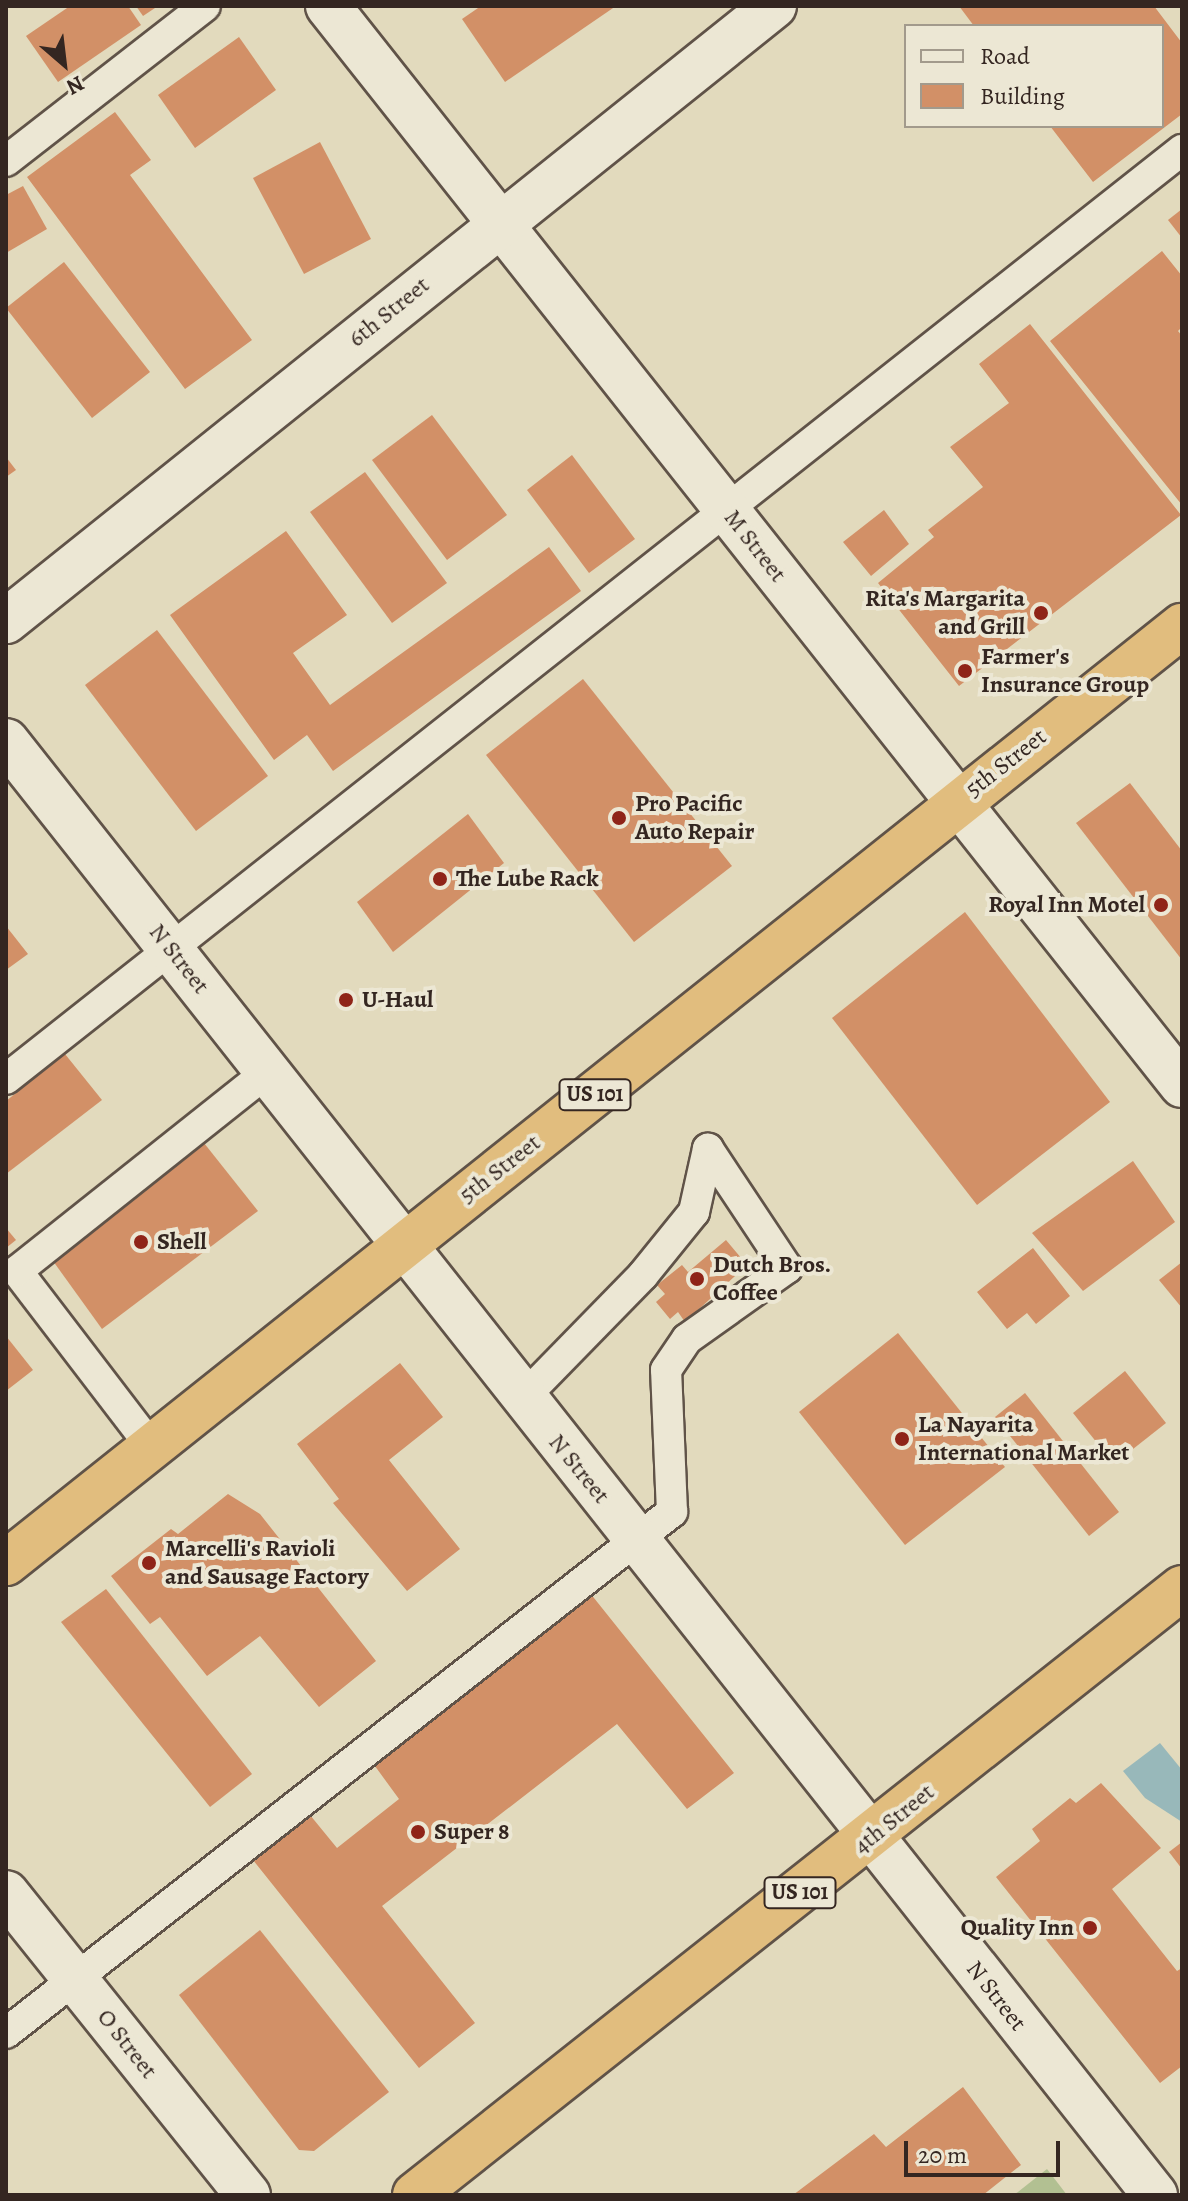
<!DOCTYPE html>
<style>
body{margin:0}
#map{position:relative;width:1188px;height:2201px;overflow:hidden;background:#e2dabd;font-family:Alegreya,serif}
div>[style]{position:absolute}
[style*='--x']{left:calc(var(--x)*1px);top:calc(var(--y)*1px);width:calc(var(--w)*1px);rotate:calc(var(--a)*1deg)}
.green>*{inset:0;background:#b2c092}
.water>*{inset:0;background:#98b8ba}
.building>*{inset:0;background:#d29067}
.roads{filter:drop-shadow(2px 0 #605348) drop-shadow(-2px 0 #605348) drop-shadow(0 2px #605348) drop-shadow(0 -2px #605348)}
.lane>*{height:30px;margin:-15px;padding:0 15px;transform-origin:15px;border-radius:15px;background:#ece7d4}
.street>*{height:44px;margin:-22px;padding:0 22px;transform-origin:22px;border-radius:22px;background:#ece7d4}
.secondary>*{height:44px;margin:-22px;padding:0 22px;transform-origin:22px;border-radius:22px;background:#ece7d4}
.highway>*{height:44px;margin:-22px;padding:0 22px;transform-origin:22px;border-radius:22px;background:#e1bd7e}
.dots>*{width:22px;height:22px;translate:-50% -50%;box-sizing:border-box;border:4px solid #ece7d4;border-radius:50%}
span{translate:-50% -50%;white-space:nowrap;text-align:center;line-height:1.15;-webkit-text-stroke:8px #ece7d4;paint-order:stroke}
.shield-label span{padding:2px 6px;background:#ece7d4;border:2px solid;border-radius:6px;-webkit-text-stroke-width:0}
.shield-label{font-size:22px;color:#342621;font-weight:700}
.street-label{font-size:24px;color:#342621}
.poi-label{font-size:24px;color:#342621;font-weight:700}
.right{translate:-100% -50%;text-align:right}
.left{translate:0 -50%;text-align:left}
.frame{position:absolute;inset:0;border:8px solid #342621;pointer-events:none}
.legend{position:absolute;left:904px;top:24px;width:260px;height:104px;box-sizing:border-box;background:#ece7d4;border:2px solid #a29a8c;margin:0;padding:10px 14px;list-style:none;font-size:24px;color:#342621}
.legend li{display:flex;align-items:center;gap:16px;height:40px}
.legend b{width:40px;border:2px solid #a29a8c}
.north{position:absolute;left:24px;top:24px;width:80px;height:80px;-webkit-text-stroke:6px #ece7d4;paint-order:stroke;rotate:152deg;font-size:22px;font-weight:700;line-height:32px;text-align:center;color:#342621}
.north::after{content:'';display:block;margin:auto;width:28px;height:36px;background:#342621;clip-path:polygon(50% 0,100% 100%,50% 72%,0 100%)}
.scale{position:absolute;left:904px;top:2141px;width:156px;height:36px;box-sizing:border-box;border:4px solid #342621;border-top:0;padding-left:10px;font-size:24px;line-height:28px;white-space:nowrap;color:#342621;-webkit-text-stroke:6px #ece7d4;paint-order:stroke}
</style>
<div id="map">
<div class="green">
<i style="clip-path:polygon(1047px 2169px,1067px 2195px,1014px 2195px)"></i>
</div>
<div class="water">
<i style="clip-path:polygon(1160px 1743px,1182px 1770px,1182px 1822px,1145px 1798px,1123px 1771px)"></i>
</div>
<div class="building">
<i style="clip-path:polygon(70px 6px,128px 6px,141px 25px,58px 82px,26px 36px)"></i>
<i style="clip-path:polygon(136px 6px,158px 6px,143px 16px)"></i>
<i style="clip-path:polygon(481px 6px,616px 6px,505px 82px,462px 19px)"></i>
<i style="clip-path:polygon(959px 6px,1154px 6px,1182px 43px,1182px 114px,1093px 182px,1050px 126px,1162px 126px,1162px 26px,974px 26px)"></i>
<i style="clip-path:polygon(239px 37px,276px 90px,195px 148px,158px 95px)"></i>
<i style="clip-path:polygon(115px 112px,151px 160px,130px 175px,252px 340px,185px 389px,27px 177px)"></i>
<i style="clip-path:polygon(320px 142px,371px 239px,304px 274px,253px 178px)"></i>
<i style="clip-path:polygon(23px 186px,47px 229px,6px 253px,6px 195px)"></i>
<i style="clip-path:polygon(1182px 209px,1182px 238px,1168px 220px)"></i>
<i style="clip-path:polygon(1162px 251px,1182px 276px,1182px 327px,1178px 331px,1182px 336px,1182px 505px,1050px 341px)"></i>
<i style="clip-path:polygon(64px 262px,150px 372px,92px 418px,6px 308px)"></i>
<i style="clip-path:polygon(1030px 324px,1181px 515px,959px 686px,878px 583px,934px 537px,928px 530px,983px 487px,950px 447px,1009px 403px,979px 364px)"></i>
<i style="clip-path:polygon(432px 415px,507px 515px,447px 560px,372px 460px)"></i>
<i style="clip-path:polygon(572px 455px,635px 539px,589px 573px,527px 490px)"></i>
<i style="clip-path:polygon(6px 457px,16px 470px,6px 477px)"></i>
<i style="clip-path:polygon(365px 472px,447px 583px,392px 623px,310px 512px)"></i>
<i style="clip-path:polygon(884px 510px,909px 544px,871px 576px,843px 542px)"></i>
<i style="clip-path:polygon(286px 531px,347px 615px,293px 653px,330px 705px,549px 547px,581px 591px,333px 771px,307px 735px,274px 760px,170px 615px)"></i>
<i style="clip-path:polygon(157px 630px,268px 776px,196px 831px,85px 685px)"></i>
<i style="clip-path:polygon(583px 679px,732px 866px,634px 942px,486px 755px)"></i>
<i style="clip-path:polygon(1130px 783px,1182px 851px,1182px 960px,1076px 823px)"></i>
<i style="clip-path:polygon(468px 814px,504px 863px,393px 952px,357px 902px)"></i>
<i style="clip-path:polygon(965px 912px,1110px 1102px,977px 1205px,832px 1018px)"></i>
<i style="clip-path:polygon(6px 926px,28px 954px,6px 970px)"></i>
<i style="clip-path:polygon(65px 1054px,102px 1100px,6px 1174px,6px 1101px)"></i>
<i style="clip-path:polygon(204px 1143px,258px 1211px,102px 1329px,53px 1261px)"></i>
<i style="clip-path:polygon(1133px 1161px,1175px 1222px,1083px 1291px,1032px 1233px)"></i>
<i style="clip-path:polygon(6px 1228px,16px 1240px,6px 1248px)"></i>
<i style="clip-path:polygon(726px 1240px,747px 1265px,685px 1322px,678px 1312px,670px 1319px,656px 1302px,665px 1294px,657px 1285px,682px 1265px,688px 1272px)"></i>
<i style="clip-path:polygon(1033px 1248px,1070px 1296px,1036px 1324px,1027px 1313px,1007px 1329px,977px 1292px)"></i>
<i style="clip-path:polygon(1182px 1262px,1182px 1308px,1159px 1280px)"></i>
<i style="clip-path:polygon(898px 1333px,1005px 1467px,905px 1545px,799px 1412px)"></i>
<i style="clip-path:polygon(6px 1336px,33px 1370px,6px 1391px)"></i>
<i style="clip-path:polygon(400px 1363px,443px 1417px,389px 1460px,460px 1549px,407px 1591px,333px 1503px,339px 1499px,297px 1444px)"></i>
<i style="clip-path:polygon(1125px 1371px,1166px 1423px,1114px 1464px,1073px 1413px)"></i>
<i style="clip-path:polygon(1025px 1393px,1119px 1512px,1089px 1536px,995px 1417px)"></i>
<i style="clip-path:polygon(228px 1494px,260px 1514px,376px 1661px,319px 1707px,260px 1636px,207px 1676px,160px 1617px,150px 1624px,111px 1576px,171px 1529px,178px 1534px)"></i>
<i style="clip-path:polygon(106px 1589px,252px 1774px,210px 1807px,61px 1622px)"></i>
<i style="clip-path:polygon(590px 1593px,734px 1773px,687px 1809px,617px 1724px,382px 1906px,475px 2023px,419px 2068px,253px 1860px,310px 1815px,337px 1848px,399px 1799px,372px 1762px)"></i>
<i style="clip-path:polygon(1101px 1783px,1161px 1848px,1112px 1889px,1177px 1971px,1182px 1968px,1182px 2066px,1160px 2083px,996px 1877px,1040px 1841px,1032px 1829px,1070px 1798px,1076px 1803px)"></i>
<i style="clip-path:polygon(1182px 1842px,1182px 1869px,1169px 1852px)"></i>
<i style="clip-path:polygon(260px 1930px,389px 2092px,314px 2151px,299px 2150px,179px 1995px)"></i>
<i style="clip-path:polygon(963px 2087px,1021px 2165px,983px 2195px,793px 2195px,874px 2134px,886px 2147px)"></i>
</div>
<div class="roads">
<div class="lane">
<i style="--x:6;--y:161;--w:252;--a:-37.9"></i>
<i style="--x:6;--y:1079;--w:1499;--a:-38.31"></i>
<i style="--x:523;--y:1398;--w:172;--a:-45.7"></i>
<i style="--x:643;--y:1275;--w:81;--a:-51"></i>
<i style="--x:694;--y:1212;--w:65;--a:-77.5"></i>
<i style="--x:150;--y:1445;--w:219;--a:-127.4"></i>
<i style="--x:17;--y:1271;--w:320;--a:-38.5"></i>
<i style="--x:6;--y:2033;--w:846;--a:-38.04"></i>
<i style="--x:672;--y:1512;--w:142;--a:-92.4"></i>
<i style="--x:666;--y:1370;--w:37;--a:-56"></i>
<i style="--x:687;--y:1339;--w:123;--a:-35.4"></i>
<i style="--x:787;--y:1268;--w:143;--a:-123.6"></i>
</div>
<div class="street">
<i style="--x:328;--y:6;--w:1376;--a:51.64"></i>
<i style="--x:6;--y:741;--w:1853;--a:51.68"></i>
<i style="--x:6;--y:1893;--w:387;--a:51.3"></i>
</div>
<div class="secondary">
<i style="--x:6;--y:621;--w:984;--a:-38.69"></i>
</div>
<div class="highway">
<i style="--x:6;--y:1563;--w:1504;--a:-38.55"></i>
<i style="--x:415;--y:2195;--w:978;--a:-38.36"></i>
</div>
</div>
<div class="dots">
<i style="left:1041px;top:613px;background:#8f2418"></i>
<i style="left:965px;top:671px;background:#8f2418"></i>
<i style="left:619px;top:818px;background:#8f2418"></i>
<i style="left:440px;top:879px;background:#8f2418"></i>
<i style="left:1161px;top:905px;background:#8f2418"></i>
<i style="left:346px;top:1000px;background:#8f2418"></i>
<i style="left:141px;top:1242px;background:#8f2418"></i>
<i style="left:697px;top:1279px;background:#8f2418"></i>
<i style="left:902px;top:1439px;background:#8f2418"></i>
<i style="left:149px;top:1563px;background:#8f2418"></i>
<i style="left:418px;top:1832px;background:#8f2418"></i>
<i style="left:1090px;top:1928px;background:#8f2418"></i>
</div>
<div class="shield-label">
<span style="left:595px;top:1095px">US 101</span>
<span style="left:800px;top:1893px">US 101</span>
</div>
<div class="street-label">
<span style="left:389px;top:312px;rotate:-39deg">6th Street</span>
<span style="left:755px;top:546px;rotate:52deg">M Street</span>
<span style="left:1006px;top:763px;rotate:-38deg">5th Street</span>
<span style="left:179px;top:959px;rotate:52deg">N Street</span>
<span style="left:500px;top:1169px;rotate:-38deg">5th Street</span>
<span style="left:579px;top:1469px;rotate:51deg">N Street</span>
<span style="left:894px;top:1819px;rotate:-39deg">4th Street</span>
<span style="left:996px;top:1996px;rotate:52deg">N Street</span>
<span style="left:127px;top:2044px;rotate:52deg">O Street</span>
</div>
<div class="poi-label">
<span class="right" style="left:1025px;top:613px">Rita's Margarita<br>and Grill</span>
<span class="left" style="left:981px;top:671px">Farmer's<br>Insurance Group</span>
<span class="left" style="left:635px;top:818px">Pro Pacific<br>Auto Repair</span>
<span class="left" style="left:456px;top:879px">The Lube Rack</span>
<span class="right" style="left:1145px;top:905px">Royal Inn Motel</span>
<span class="left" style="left:362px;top:1000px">U-Haul</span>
<span class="left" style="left:157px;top:1242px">Shell</span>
<span class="left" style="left:713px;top:1279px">Dutch Bros.<br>Coffee</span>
<span class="left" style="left:918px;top:1439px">La Nayarita<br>International Market</span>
<span class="left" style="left:165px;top:1563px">Marcelli's Ravioli<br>and Sausage Factory</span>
<span class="left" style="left:434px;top:1832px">Super 8</span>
<span class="right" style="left:1074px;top:1928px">Quality Inn</span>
</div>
<div class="frame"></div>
<ul class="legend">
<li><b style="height:10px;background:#ece7d4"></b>Road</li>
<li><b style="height:22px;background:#d29067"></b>Building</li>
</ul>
<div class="north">N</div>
<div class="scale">20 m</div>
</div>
